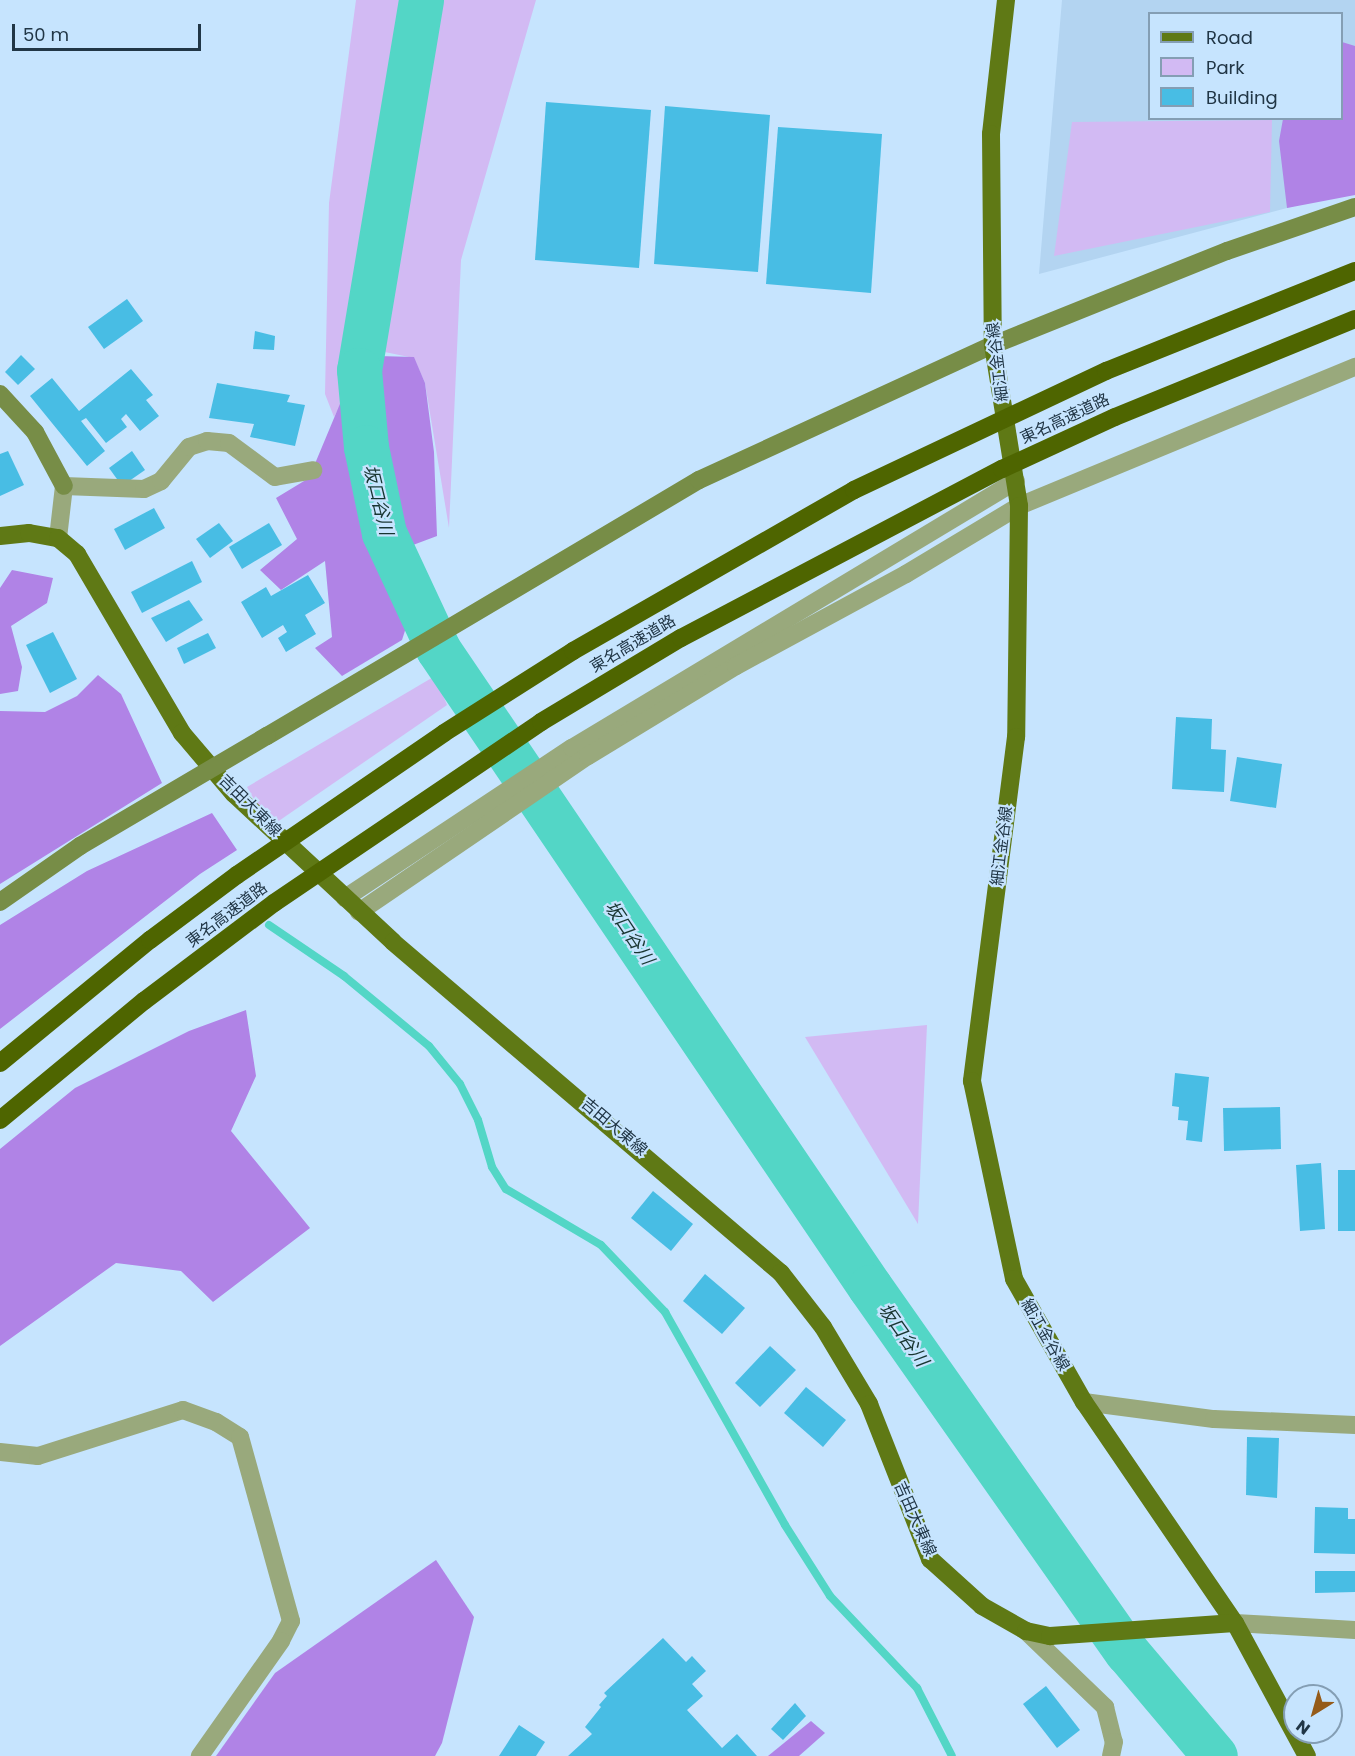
<!DOCTYPE html>
<meta charset="utf-8">
<style>
body{margin:0}
#map{position:relative;width:1355px;height:1756px;overflow:hidden;background:#c6e4fe;font-family:Poppins,"Noto Sans JP",sans-serif}
div>[style]{position:absolute}
[style*='--x']{left:calc(var(--x)*1px);top:calc(var(--y)*1px);width:calc(var(--w)*1px);rotate:calc(var(--a)*1deg)}
.built>*{inset:0;background:#b3d4f1}
.green>*{inset:0;background:#d2baf3}
.forest>*{inset:0;background:#b083e6}
.stream>*{height:8px;margin:-4px;padding:0 4px;transform-origin:4px;border-radius:4px;background:#53d6c6}
.river>*{height:45px;margin:-22.5px;padding:0 22.5px;transform-origin:22.5px;border-radius:22.5px;background:#53d6c6}
.building>*{inset:0;background:#48bde4}
.street>*{height:18px;margin:-9px;padding:0 9px;transform-origin:9px;border-radius:9px;background:#99a97c}
.secondary>*{height:18px;margin:-9px;padding:0 9px;transform-origin:9px;border-radius:9px;background:#778d47}
.primary>*{height:18px;margin:-9px;padding:0 9px;transform-origin:9px;border-radius:9px;background:#5f7915}
.highway>*{height:18px;margin:-9px;padding:0 9px;transform-origin:9px;border-radius:9px;background:#4e6500}
.secondary-bridge>*{height:18px;margin:-9px;padding:0 9px;transform-origin:9px;border-radius:9px;background:#778d47}
.highway-bridge>*{height:18px;margin:-9px;padding:0 9px;transform-origin:9px;border-radius:9px;background:#4e6500}
span{translate:-50% -50%;white-space:nowrap;text-align:center;line-height:1.15;-webkit-text-stroke:4.5px #c6e4fe;paint-order:stroke}
.street-label{font-size:16px;color:#213646}
.water-label{font-size:18px;color:#183531;font-style:italic}
.legend{position:absolute;left:1148px;top:12px;width:195px;height:108px;box-sizing:border-box;background:#c6e4fe;border:2px solid #849eb4;margin:0;padding:8px 10px;list-style:none;font-size:18px;color:#213646}
.legend li{display:flex;align-items:center;gap:12px;height:30px}
.legend b{width:30px;border:2px solid #849eb4}
.north{position:absolute;left:1283px;top:1684px;width:60px;height:60px;box-sizing:border-box;background:#c6e4fe;border:2px solid #849eb4;border-radius:50%;rotate:217deg;font-size:16px;font-weight:700;line-height:24px;text-align:center;color:#213646}
.north::after{content:'';display:block;margin:auto;width:21px;height:27px;background:#955b19;clip-path:polygon(50% 0,100% 100%,50% 72%,0 100%)}
.scale{position:absolute;left:12px;top:24px;width:189px;height:27px;box-sizing:border-box;border:3px solid #213646;border-top:0;padding-left:8px;font-size:18px;line-height:21px;white-space:nowrap;color:#213646;-webkit-text-stroke:4px #c6e4fe;paint-order:stroke}
</style>
<div id="map">
<div class="built">
<i style="clip-path:polygon(evenodd,1062px 0,1355px 0,1355px 190px,1039px 274px,1062px 0,1150px 14px,1342px 14px,1342px 118px,1150px 118px,1150px 14px)"></i>
</div>
<div class="green">
<i style="clip-path:polygon(356px 0,536px 0,461px 260px,449px 528px,425px 383px,414px 358px,370px 349px,334px 417px,325px 394px,329px 203px)"></i>
<i style="clip-path:polygon(1272px 120px,1270px 212px,1054px 256px,1072px 122px)"></i>
<i style="clip-path:polygon(435px 676px,447px 705px,270px 827px,247px 787px)"></i>
<i style="clip-path:polygon(927px 1025px,918px 1224px,805px 1037px)"></i>
</div>
<div class="forest">
<i style="clip-path:polygon(1342px 42px,1355px 46px,1355px 195px,1287px 208px,1279px 141px,1283px 119px,1342px 118px)"></i>
<i style="clip-path:polygon(378px 356px,414px 357px,425px 383px,434px 452px,437px 536px,373px 560px,411px 612px,402px 640px,342px 676px,315px 648px,332px 637px,325px 561px,281px 590px,260px 570px,297px 539px,276px 498px,309px 478px,347px 387px)"></i>
<i style="clip-path:polygon(12px 570px,53px 578px,47px 603px,11px 626px,22px 667px,18px 691px,0 694px,0 588px)"></i>
<i style="clip-path:polygon(98px 675px,121px 694px,162px 783px,0 884px,0 711px,45px 712px,77px 696px)"></i>
<i style="clip-path:polygon(212px 813px,237px 850px,200px 874px,0 1029px,0 925px,87px 871px)"></i>
<i style="clip-path:polygon(246px 1010px,256px 1076px,231px 1131px,310px 1228px,213px 1302px,181px 1271px,116px 1263px,0 1346px,0 1149px,75px 1088px,189px 1031px)"></i>
<i style="clip-path:polygon(436px 1560px,474px 1617px,442px 1743px,435px 1756px,216px 1756px,275px 1673px)"></i>
<i style="clip-path:polygon(811px 1721px,825px 1733px,799px 1756px,768px 1756px)"></i>
</div>
<div class="stream">
<i style="--x:269;--y:925;--w:91;--a:34.2"></i>
<i style="--x:344;--y:976;--w:110;--a:39.5"></i>
<i style="--x:429;--y:1046;--w:49;--a:50.8"></i>
<i style="--x:460;--y:1084;--w:40;--a:63.4"></i>
<i style="--x:478;--y:1120;--w:49;--a:73.4"></i>
<i style="--x:492;--y:1167;--w:26;--a:58"></i>
<i style="--x:506;--y:1189;--w:110;--a:30.5"></i>
<i style="--x:601;--y:1245;--w:93;--a:46.3"></i>
<i style="--x:665;--y:1312;--w:244;--a:60.6"></i>
<i style="--x:785;--y:1525;--w:84;--a:57.6"></i>
<i style="--x:830;--y:1596;--w:127;--a:46.6"></i>
<i style="--x:917;--y:1688;--w:76;--a:62.8"></i>
</div>
<div class="river">
<i style="--x:421;--y:0;--w:375;--a:99.5"></i>
<i style="--x:359;--y:370;--w:77;--a:84.8"></i>
<i style="--x:366;--y:447;--w:88;--a:78.2"></i>
<i style="--x:384;--y:533;--w:128;--a:65"></i>
<i style="--x:438;--y:649;--w:770;--a:55.9"></i>
<i style="--x:870;--y:1287;--w:446;--a:54.9"></i>
<i style="--x:1127;--y:1652;--w:136;--a:49.8"></i>
</div>
<div class="building">
<i style="clip-path:polygon(546px 102px,651px 110px,639px 268px,535px 260px)"></i>
<i style="clip-path:polygon(665px 106px,770px 115px,758px 272px,654px 264px)"></i>
<i style="clip-path:polygon(778px 127px,882px 134px,871px 293px,766px 284px)"></i>
<i style="clip-path:polygon(127px 299px,143px 321px,104px 349px,88px 327px)"></i>
<i style="clip-path:polygon(255px 331px,275px 336px,274px 350px,253px 349px)"></i>
<i style="clip-path:polygon(21px 355px,35px 369px,18px 385px,5px 372px)"></i>
<i style="clip-path:polygon(131px 369px,153px 395px,146px 400px,159px 416px,140px 431px,126px 414px,121px 419px,127px 427px,106px 443px,86px 418px,81px 421px,105px 451px,87px 466px,30px 396px,52px 378px,79px 411px)"></i>
<i style="clip-path:polygon(217px 383px,290px 395px,287px 402px,305px 405px,295px 446px,250px 437px,254px 424px,209px 418px)"></i>
<i style="clip-path:polygon(8px 451px,24px 485px,0 496px,0 454px)"></i>
<i style="clip-path:polygon(132px 451px,145px 470px,122px 486px,109px 468px)"></i>
<i style="clip-path:polygon(154px 508px,165px 528px,125px 550px,114px 529px)"></i>
<i style="clip-path:polygon(219px 523px,233px 541px,210px 558px,196px 539px)"></i>
<i style="clip-path:polygon(269px 523px,282px 545px,242px 569px,229px 547px)"></i>
<i style="clip-path:polygon(192px 561px,202px 582px,142px 613px,131px 592px)"></i>
<i style="clip-path:polygon(308px 575px,325px 603px,305px 615px,316px 634px,286px 652px,278px 638px,287px 632px,283px 625px,262px 638px,241px 602px,266px 587px,271px 596px)"></i>
<i style="clip-path:polygon(189px 600px,203px 620px,166px 642px,151px 618px)"></i>
<i style="clip-path:polygon(53px 632px,77px 679px,50px 693px,26px 645px)"></i>
<i style="clip-path:polygon(208px 633px,216px 648px,184px 664px,177px 648px)"></i>
<i style="clip-path:polygon(1176px 717px,1212px 719px,1211px 749px,1226px 750px,1224px 792px,1172px 789px)"></i>
<i style="clip-path:polygon(1237px 757px,1282px 764px,1276px 808px,1230px 801px)"></i>
<i style="clip-path:polygon(1175px 1073px,1209px 1077px,1202px 1142px,1186px 1140px,1188px 1121px,1178px 1120px,1179px 1107px,1172px 1106px)"></i>
<i style="clip-path:polygon(1280px 1107px,1281px 1149px,1224px 1151px,1223px 1108px)"></i>
<i style="clip-path:polygon(1321px 1163px,1325px 1229px,1300px 1231px,1296px 1165px)"></i>
<i style="clip-path:polygon(1338px 1170px,1355px 1170px,1355px 1231px,1338px 1231px)"></i>
<i style="clip-path:polygon(653px 1191px,693px 1224px,671px 1251px,631px 1218px)"></i>
<i style="clip-path:polygon(705px 1274px,745px 1308px,722px 1334px,683px 1301px)"></i>
<i style="clip-path:polygon(770px 1346px,796px 1370px,760px 1407px,735px 1383px)"></i>
<i style="clip-path:polygon(806px 1387px,846px 1420px,823px 1447px,784px 1413px)"></i>
<i style="clip-path:polygon(1247px 1437px,1279px 1438px,1277px 1498px,1246px 1495px)"></i>
<i style="clip-path:polygon(1315px 1507px,1348px 1508px,1348px 1519px,1355px 1519px,1355px 1554px,1314px 1553px)"></i>
<i style="clip-path:polygon(1315px 1571px,1355px 1571px,1355px 1592px,1315px 1593px)"></i>
<i style="clip-path:polygon(663px 1638px,686px 1662px,692px 1656px,706px 1671px,692px 1684px,703px 1696px,687px 1710px,722px 1748px,737px 1734px,757px 1756px,568px 1756px,592px 1734px,585px 1727px,601px 1707px,599px 1705px,607px 1696px,604px 1693px)"></i>
<i style="clip-path:polygon(1046px 1686px,1080px 1730px,1057px 1748px,1023px 1704px)"></i>
<i style="clip-path:polygon(795px 1703px,806px 1716px,783px 1740px,771px 1729px)"></i>
<i style="clip-path:polygon(519px 1725px,545px 1742px,536px 1756px,499px 1756px)"></i>
</div>
<div class="street">
<i style="--x:58;--y:538;--w:52;--a:-83.4"></i>
<i style="--x:64;--y:486;--w:80;--a:2.1"></i>
<i style="--x:144;--y:489;--w:19;--a:-25"></i>
<i style="--x:161;--y:481;--w:44;--a:-50.5"></i>
<i style="--x:189;--y:447;--w:19;--a:-18"></i>
<i style="--x:207;--y:441;--w:22;--a:5"></i>
<i style="--x:229;--y:443;--w:57;--a:36.5"></i>
<i style="--x:275;--y:477;--w:39;--a:-10"></i>
<i style="--x:345;--y:898;--w:272;--a:-33.5"></i>
<i style="--x:572;--y:748;--w:518;--a:-31.02"></i>
<i style="--x:359;--y:912;--w:277;--a:-34.3"></i>
<i style="--x:588;--y:756;--w:173;--a:-31.3"></i>
<i style="--x:736;--y:666;--w:193;--a:-28.4"></i>
<i style="--x:906;--y:574;--w:132;--a:-31"></i>
<i style="--x:1019;--y:506;--w:364;--a:-22.5"></i>
<i style="--x:1084;--y:1402;--w:131;--a:7.5"></i>
<i style="--x:1214;--y:1419;--w:141;--a:2.4"></i>
<i style="--x:0;--y:1452;--w:38;--a:6"></i>
<i style="--x:38;--y:1456;--w:152;--a:-17.6"></i>
<i style="--x:183;--y:1410;--w:35;--a:20"></i>
<i style="--x:216;--y:1422;--w:28;--a:32"></i>
<i style="--x:240;--y:1437;--w:191;--a:74.5"></i>
<i style="--x:291;--y:1621;--w:22;--a:117"></i>
<i style="--x:281;--y:1641;--w:141;--a:125.2"></i>
<i style="--x:1235;--y:1623;--w:120;--a:3.3"></i>
<i style="--x:1026;--y:1631;--w:110;--a:43.9"></i>
<i style="--x:1105;--y:1707;--w:36;--a:76"></i>
<i style="--x:1114;--y:1742;--w:14;--a:102"></i>
</div>
<div class="secondary">
<i style="--x:0;--y:394;--w:52;--a:47.4"></i>
<i style="--x:35;--y:432;--w:61;--a:61.8"></i>
<i style="--x:267;--y:736;--w:502;--a:-30.65"></i>
<i style="--x:699;--y:480;--w:324;--a:-24.7"></i>
<i style="--x:993;--y:345;--w:252;--a:-21.9"></i>
<i style="--x:1227;--y:251;--w:135;--a:-19"></i>
<i style="--x:0;--y:902;--w:98;--a:-35"></i>
</div>
<div class="primary">
<i style="--x:1006;--y:0;--w:135;--a:96.4"></i>
<i style="--x:991;--y:134;--w:211;--a:89.5"></i>
<i style="--x:993;--y:345;--w:163;--a:80.8"></i>
<i style="--x:1019;--y:506;--w:231;--a:90.7"></i>
<i style="--x:1016;--y:737;--w:347;--a:97.3"></i>
<i style="--x:972;--y:1081;--w:202;--a:78"></i>
<i style="--x:1014;--y:1279;--w:142;--a:60.4"></i>
<i style="--x:1084;--y:1402;--w:268;--a:55.7"></i>
<i style="--x:1235;--y:1623;--w:151;--a:61.6"></i>
<i style="--x:0;--y:536;--w:29;--a:-6"></i>
<i style="--x:29;--y:533;--w:29;--a:10"></i>
<i style="--x:58;--y:538;--w:25;--a:40"></i>
<i style="--x:77;--y:554;--w:208;--a:59.6"></i>
<i style="--x:182;--y:733;--w:80;--a:49.6"></i>
<i style="--x:234;--y:794;--w:217;--a:42.9"></i>
<i style="--x:393;--y:942;--w:510;--a:40.47"></i>
<i style="--x:781;--y:1273;--w:68;--a:52.1"></i>
<i style="--x:823;--y:1327;--w:90;--a:59.1"></i>
<i style="--x:869;--y:1404;--w:167;--a:68.5"></i>
<i style="--x:930;--y:1559;--w:70;--a:42.1"></i>
<i style="--x:982;--y:1606;--w:51;--a:29.6"></i>
<i style="--x:1026;--y:1631;--w:25;--a:12"></i>
<i style="--x:1050;--y:1636;--w:185;--a:-4"></i>
</div>
<div class="highway">
<i style="--x:0;--y:1063;--w:194;--a:-39.4"></i>
<i style="--x:150;--y:940;--w:109;--a:-36.8"></i>
<i style="--x:0;--y:1120;--w:187;--a:-39.6"></i>
<i style="--x:144;--y:1001;--w:163;--a:-37"></i>
</div>
<div class="secondary-bridge">
<i style="--x:80;--y:846;--w:217;--a:-30.5"></i>
</div>
<div class="highway-bridge">
<i style="--x:237;--y:875;--w:251;--a:-34.4"></i>
<i style="--x:444;--y:733;--w:153;--a:-32.4"></i>
<i style="--x:573;--y:651;--w:324;--a:-29.8"></i>
<i style="--x:854;--y:490;--w:279;--a:-25.3"></i>
<i style="--x:1106;--y:371;--w:268;--a:-21.9"></i>
<i style="--x:274;--y:903;--w:323;--a:-34.1"></i>
<i style="--x:541;--y:722;--w:163;--a:-31"></i>
<i style="--x:681;--y:638;--w:363;--a:-27.8"></i>
<i style="--x:1002;--y:469;--w:124;--a:-24.7"></i>
<i style="--x:1115;--y:417;--w:259;--a:-22.2"></i>
</div>
<div class="street-label">
<span style="left:998px;top:362px;rotate:-97deg">細江金谷線</span>
<span style="left:1065px;top:419px;rotate:-25deg">東名高速道路</span>
<span style="left:633px;top:644px;rotate:-31deg">東名高速道路</span>
<span style="left:250px;top:806px;rotate:45deg">吉田大東線</span>
<span style="left:1002px;top:846px;rotate:-83deg">細江金谷線</span>
<span style="left:227px;top:915px;rotate:-37deg">東名高速道路</span>
<span style="left:614px;top:1127px;rotate:40deg">吉田大東線</span>
<span style="left:1045px;top:1335px;rotate:60deg">細江金谷線</span>
<span style="left:915px;top:1519px;rotate:66deg">吉田大東線</span>
</div>
<div class="water-label">
<span style="left:378px;top:500px;rotate:76deg">坂口谷川</span>
<span style="left:629px;top:933px;rotate:56deg">坂口谷川</span>
<span style="left:903px;top:1335px;rotate:55deg">坂口谷川</span>
</div>
<ul class="legend">
<li><b style="height:8px;background:#5f7915"></b>Road</li>
<li><b style="height:16px;background:#d2baf3"></b>Park</li>
<li><b style="height:16px;background:#48bde4"></b>Building</li>
</ul>
<div class="north">N</div>
<div class="scale">50 m</div>
</div>
